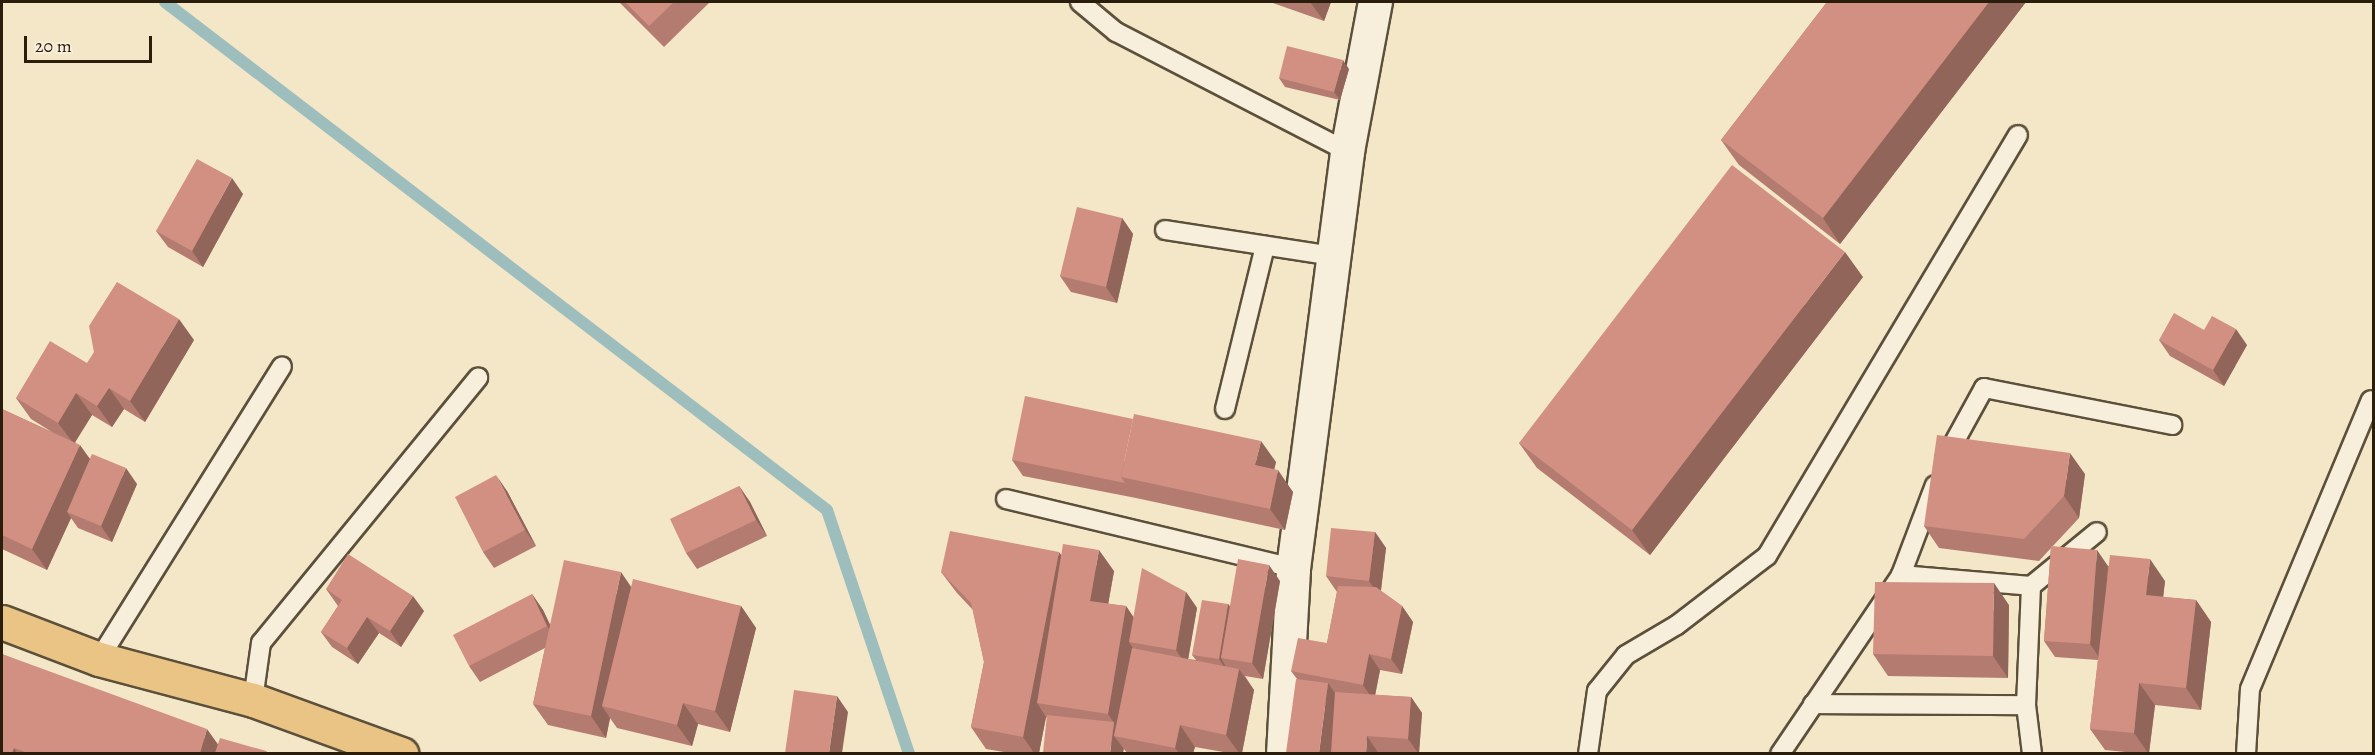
<!DOCTYPE html>
<style>
body{margin:0}
#map{position:relative;width:2375px;height:755px;overflow:hidden;background:#f3e7c8;font-family:Alegreya,serif}
div>[style]{position:absolute}
[style*='--x']{left:calc(var(--x)*1px);top:calc(var(--y)*1px);width:calc(var(--w)*1px);rotate:calc(var(--a)*1deg)}
.stream>*{height:12px;margin:-6px;padding:0 6px;transform-origin:6px;border-radius:6px;background:#9ebebe}
.roads{filter:drop-shadow(2px 0 #5c503b) drop-shadow(-2px 0 #5c503b) drop-shadow(0 2px #5c503b) drop-shadow(0 -2px #5c503b)}
.service>*{height:18px;margin:-9px;padding:0 9px;transform-origin:9px;border-radius:9px;background:#f7efdb}
.minor>*{height:33px;margin:-16.5px;padding:0 16.5px;transform-origin:16.5px;border-radius:16.5px;background:#f7efdb}
.trunk>*{height:33px;margin:-16.5px;padding:0 16.5px;transform-origin:16.5px;border-radius:16.5px;background:#eac484}
.wall>*{inset:0;background:#b47c70}
.shaded-wall>*{inset:0;background:#92655b}
.building>*{inset:0;background:#d19082}
span{translate:-50% -50%;white-space:nowrap;text-align:center;line-height:1.15;-webkit-text-stroke:5px #f7efdb;paint-order:stroke}
.frame{position:absolute;inset:0;border:3px solid #2a1d0c;pointer-events:none}
.scale{position:absolute;left:24px;top:36px;width:128px;height:27px;box-sizing:border-box;border:3px solid #2a1d0c;border-top:0;padding-left:8px;font-size:18px;line-height:21px;white-space:nowrap;color:#2a1d0c;-webkit-text-stroke:4px #f7efdb;paint-order:stroke}
</style>
<div id="map">
<div class="stream">
<i style="--x:165;--y:2;--w:834;--a:37.5"></i>
<i style="--x:827;--y:510;--w:257;--a:71.4"></i>
</div>
<div class="roads">
<div class="service">
<i style="--x:1080;--y:2;--w:47;--a:39.8"></i>
<i style="--x:1116;--y:32;--w:260;--a:27.3"></i>
<i style="--x:1165;--y:230;--w:170;--a:8.8"></i>
<i style="--x:1225;--y:409;--w:168;--a:-76.2"></i>
<i style="--x:1945;--y:459;--w:81;--a:-61.2"></i>
<i style="--x:1984;--y:388;--w:192;--a:11.1"></i>
<i style="--x:1006;--y:499;--w:295;--a:13.5"></i>
<i style="--x:1901;--y:575;--w:96;--a:-69.3"></i>
<i style="--x:2031;--y:586;--w:85;--a:-39.3"></i>
<i style="--x:99;--y:659;--w:345;--a:-58"></i>
<i style="--x:253;--y:700;--w:58;--a:-82"></i>
<i style="--x:261;--y:643;--w:343;--a:-50.7"></i>
<i style="--x:1813;--y:704;--w:213;--a:0.3"></i>
<i style="--x:1588;--y:754;--w:64;--a:-81.9"></i>
<i style="--x:1597;--y:691;--w:46;--a:-51.1"></i>
<i style="--x:1626;--y:655;--w:59;--a:-30.5"></i>
<i style="--x:1677;--y:625;--w:113;--a:-37.5"></i>
<i style="--x:1767;--y:556;--w:490;--a:-59.2"></i>
<i style="--x:1780;--y:754;--w:216;--a:-55.9"></i>
<i style="--x:1901;--y:575;--w:130;--a:4.8"></i>
<i style="--x:2031;--y:586;--w:119;--a:92.4"></i>
<i style="--x:2026;--y:705;--w:49;--a:83"></i>
<i style="--x:2246;--y:754;--w:65;--a:-86.5"></i>
<i style="--x:2250;--y:689;--w:313;--a:-67.3"></i>
</div>
<div class="minor">
<i style="--x:1283;--y:754;--w:186;--a:-86.9"></i>
<i style="--x:1293;--y:568;--w:420;--a:-82.6"></i>
<i style="--x:1347;--y:151;--w:152;--a:-79.4"></i>
</div>
<div class="trunk">
<i style="--x:2;--y:622;--w:104;--a:20.9"></i>
<i style="--x:99;--y:659;--w:159;--a:14.9"></i>
<i style="--x:253;--y:700;--w:158;--a:20"></i>
</div>
</div>
<div class="wall">
<i style="clip-path:polygon(619px 2px,710px 2px,664px 47px)"></i>
<i style="clip-path:polygon(1270px 2px,1331px 2px,1324px 21px)"></i>
<i style="clip-path:polygon(1827px 2px,2026px 2px,1840px 244px,1739px 165px,1721px 140px)"></i>
<i style="clip-path:polygon(1349px 69px,1340px 100px,1285px 87px,1279px 78px)"></i>
<i style="clip-path:polygon(243px 194px,203px 267px,168px 247px,156px 231px)"></i>
<i style="clip-path:polygon(1122px 218px,1133px 234px,1117px 303px,1071px 292px,1060px 276px)"></i>
<i style="clip-path:polygon(1863px 277px,1650px 555px,1537px 468px,1519px 443px)"></i>
<i style="clip-path:polygon(2204px 330px,2247px 345px,2224px 386px,2170px 356px,2159px 340px)"></i>
<i style="clip-path:polygon(194px 340px,145px 422px,124px 409px,112px 427px,92px 415px,75px 442px,90px 459px,137px 484px,112px 542px,78px 528px,71px 518px,47px 570px,2px 549px,2px 409px,52px 432px,31px 419px,16px 398px,87px 363px)"></i>
<i style="clip-path:polygon(1012px 460px,1276px 462px,1274px 469px,1293px 492px,1285px 530px,1136px 498px,1023px 476px)"></i>
<i style="clip-path:polygon(2085px 474px,2079px 518px,2052px 547px,2108px 566px,2165px 581px,2163px 597px,2196px 600px,2211px 622px,2201px 710px,2155px 705px,2149px 753px,2136px 753px,2105px 750px,2090px 729px,2098px 660px,2055px 657px,2044px 641px,2051px 548px,2039px 561px,1939px 548px,1924px 526px)"></i>
<i style="clip-path:polygon(739px 486px,750px 502px,767px 536px,697px 569px,686px 553px)"></i>
<i style="clip-path:polygon(507px 491px,536px 546px,494px 568px,483px 552px)"></i>
<i style="clip-path:polygon(1375px 532px,1386px 548px,1381px 591px,1402px 606px,1413px 622px,1402px 674px,1380px 670px,1375px 695px,1411px 697px,1422px 713px,1419px 753px,1378px 752px,1297px 679px,1291px 671px,1327px 643px,1337px 592px,1326px 576px)"></i>
<i style="clip-path:polygon(1061px 555px,1114px 571px,1108px 604px,1126px 606px,1133px 617px,1186px 592px,1197px 608px,1188px 659px,1196px 660px,1192px 655px,1228px 604px,1230px 606px,1280px 581px,1263px 679px,1245px 676px,1254px 690px,1242px 753px,1229px 753px,1195px 747px,1193px 753px,1127px 753px,1124px 749px,1047px 718px,1046px 717px,1039px 753px,1010px 753px,986px 749px,971px 727px,984px 662px,973px 610px,957px 593px,941px 572px)"></i>
<i style="clip-path:polygon(632px 587px,741px 606px,756px 628px,730px 732px,698px 724px,692px 746px,617px 728px,610px 718px,606px 738px,548px 725px,533px 704px,545px 648px,480px 682px,469px 666px,532px 594px,543px 610px,550px 625px)"></i>
<i style="clip-path:polygon(326px 589px,424px 611px,401px 647px,379px 633px,358px 664px,332px 647px,321px 632px,338px 606px)"></i>
<i style="clip-path:polygon(2009px 605px,2008px 678px,1888px 676px,1873px 654px)"></i>
<i style="clip-path:polygon(2px 654px,218px 745px,266px 751px,268px 753px,2px 753px)"></i>
</div>
<div class="shaded-wall">
<i style="clip-path:polygon(1310px 2px,1331px 2px,1324px 21px)"></i>
<i style="clip-path:polygon(1989px 2px,2026px 2px,1840px 244px,1823px 218px)"></i>
<i style="clip-path:polygon(1343px 60px,1349px 69px,1340px 100px,1334px 92px)"></i>
<i style="clip-path:polygon(232px 178px,243px 194px,203px 267px,192px 251px)"></i>
<i style="clip-path:polygon(1122px 218px,1133px 234px,1117px 303px,1106px 287px)"></i>
<i style="clip-path:polygon(1845px 252px,1863px 277px,1650px 555px,1632px 530px)"></i>
<i style="clip-path:polygon(179px 319px,194px 340px,145px 422px,130px 401px)"></i>
<i style="clip-path:polygon(2236px 329px,2247px 345px,2224px 386px,2213px 370px)"></i>
<i style="clip-path:polygon(109px 388px,124px 409px,112px 427px,97px 406px)"></i>
<i style="clip-path:polygon(76px 393px,92px 415px,74px 444px,58px 423px)"></i>
<i style="clip-path:polygon(1261px 441px,1276px 462px,1270px 487px,1255px 465px)"></i>
<i style="clip-path:polygon(80px 445px,95px 466px,67px 512px,71px 518px,47px 570px,32px 549px)"></i>
<i style="clip-path:polygon(2070px 453px,2085px 474px,2079px 518px,2064px 496px)"></i>
<i style="clip-path:polygon(126px 468px,137px 484px,112px 542px,101px 526px)"></i>
<i style="clip-path:polygon(1278px 470px,1293px 492px,1285px 530px,1270px 509px)"></i>
<i style="clip-path:polygon(496px 475px,507px 491px,536px 546px,525px 530px)"></i>
<i style="clip-path:polygon(739px 486px,750px 502px,767px 536px,756px 520px)"></i>
<i style="clip-path:polygon(1375px 532px,1386px 548px,1380px 597px,1369px 581px)"></i>
<i style="clip-path:polygon(1099px 550px,1114px 571px,1105px 622px,1090px 601px)"></i>
<i style="clip-path:polygon(2097px 550px,2108px 566px,2101px 660px,2090px 644px)"></i>
<i style="clip-path:polygon(1059px 552px,1074px 573px,1037px 703px,1046px 717px,1039px 753px,1034px 753px,1023px 737px)"></i>
<i style="clip-path:polygon(2150px 559px,2165px 581px,2161px 616px,2146px 595px)"></i>
<i style="clip-path:polygon(1269px 565px,1280px 581px,1263px 679px,1252px 663px)"></i>
<i style="clip-path:polygon(621px 572px,636px 594px,602px 706px,610px 718px,606px 738px,591px 716px)"></i>
<i style="clip-path:polygon(1994px 583px,2009px 605px,2008px 678px,1993px 656px)"></i>
<i style="clip-path:polygon(1186px 592px,1197px 608px,1187px 666px,1176px 650px)"></i>
<i style="clip-path:polygon(532px 594px,543px 610px,558px 641px,547px 626px)"></i>
<i style="clip-path:polygon(413px 596px,424px 611px,401px 647px,390px 631px)"></i>
<i style="clip-path:polygon(2196px 600px,2211px 622px,2201px 710px,2186px 688px)"></i>
<i style="clip-path:polygon(1228px 604px,1234px 613px,1221px 658px,1225px 665px,1225px 668px,1219px 659px)"></i>
<i style="clip-path:polygon(741px 606px,756px 628px,730px 732px,715px 711px)"></i>
<i style="clip-path:polygon(1126px 606px,1141px 628px,1129px 642px,1136px 653px,1114px 736px,1124px 749px,1123px 753px,1110px 753px,1114px 723px,1108px 714px)"></i>
<i style="clip-path:polygon(1402px 606px,1413px 622px,1402px 674px,1391px 659px)"></i>
<i style="clip-path:polygon(367px 617px,379px 633px,358px 664px,347px 648px)"></i>
<i style="clip-path:polygon(1369px 654px,1380px 670px,1374px 701px,1363px 685px)"></i>
<i style="clip-path:polygon(1239px 669px,1254px 690px,1242px 753px,1239px 753px,1226px 735px)"></i>
<i style="clip-path:polygon(1328px 683px,1339px 699px,1332px 753px,1319px 753px)"></i>
<i style="clip-path:polygon(2139px 683px,2155px 705px,2149px 753px,2148px 753px,2134px 733px)"></i>
<i style="clip-path:polygon(837px 696px,848px 712px,842px 753px,829px 753px)"></i>
<i style="clip-path:polygon(1411px 697px,1422px 713px,1419px 753px,1418px 753px,1408px 739px)"></i>
<i style="clip-path:polygon(683px 703px,698px 724px,692px 746px,677px 725px)"></i>
<i style="clip-path:polygon(1180px 725px,1195px 747px,1193px 753px,1179px 753px,1175px 748px)"></i>
<i style="clip-path:polygon(207px 729px,222px 750px,221px 753px,200px 753px)"></i>
<i style="clip-path:polygon(1367px 736px,1378px 752px,1378px 753px,1366px 753px)"></i>
<i style="clip-path:polygon(14px 748px,17px 753px,12px 753px)"></i>
</div>
<div class="building">
<i style="clip-path:polygon(625px 2px,674px 2px,649px 26px)"></i>
<i style="clip-path:polygon(1827px 2px,1989px 2px,1823px 218px,1721px 140px)"></i>
<i style="clip-path:polygon(1287px 46px,1343px 60px,1334px 92px,1279px 78px)"></i>
<i style="clip-path:polygon(197px 159px,232px 178px,192px 251px,156px 231px)"></i>
<i style="clip-path:polygon(1732px 165px,1845px 252px,1632px 530px,1519px 443px)"></i>
<i style="clip-path:polygon(1077px 207px,1122px 218px,1106px 287px,1060px 276px)"></i>
<i style="clip-path:polygon(117px 282px,179px 319px,130px 401px,109px 388px,97px 406px,76px 393px,58px 423px,16px 398px,50px 341px,87px 363px,94px 352px,89px 326px)"></i>
<i style="clip-path:polygon(2174px 313px,2204px 330px,2212px 316px,2236px 329px,2213px 370px,2159px 340px)"></i>
<i style="clip-path:polygon(1025px 396px,1133px 419px,1121px 477px,1125px 483px,1012px 460px)"></i>
<i style="clip-path:polygon(2px 409px,80px 445px,32px 549px,2px 535px)"></i>
<i style="clip-path:polygon(1134px 414px,1261px 441px,1255px 465px,1278px 470px,1270px 509px,1121px 477px)"></i>
<i style="clip-path:polygon(1937px 435px,2070px 453px,2064px 496px,2024px 539px,1924px 526px)"></i>
<i style="clip-path:polygon(92px 454px,126px 468px,101px 526px,67px 512px)"></i>
<i style="clip-path:polygon(496px 475px,525px 530px,483px 552px,455px 497px)"></i>
<i style="clip-path:polygon(739px 486px,756px 520px,686px 553px,670px 519px)"></i>
<i style="clip-path:polygon(1331px 528px,1375px 532px,1369px 581px,1326px 576px)"></i>
<i style="clip-path:polygon(950px 531px,1059px 552px,1023px 737px,971px 727px,984px 662px,971px 603px,941px 572px)"></i>
<i style="clip-path:polygon(1063px 544px,1099px 550px,1090px 601px,1126px 606px,1108px 714px,1037px 703px)"></i>
<i style="clip-path:polygon(2051px 546px,2097px 550px,2090px 644px,2044px 641px)"></i>
<i style="clip-path:polygon(348px 554px,413px 596px,390px 631px,367px 617px,347px 648px,321px 632px,342px 600px,326px 589px)"></i>
<i style="clip-path:polygon(2110px 555px,2150px 559px,2146px 595px,2196px 600px,2186px 688px,2139px 683px,2134px 733px,2090px 729px)"></i>
<i style="clip-path:polygon(1238px 559px,1269px 565px,1252px 663px,1221px 658px)"></i>
<i style="clip-path:polygon(564px 560px,621px 572px,591px 716px,533px 704px)"></i>
<i style="clip-path:polygon(1142px 568px,1186px 592px,1176px 650px,1129px 642px)"></i>
<i style="clip-path:polygon(633px 579px,741px 606px,715px 711px,683px 703px,677px 725px,602px 706px)"></i>
<i style="clip-path:polygon(1875px 582px,1994px 583px,1993px 656px,1873px 654px)"></i>
<i style="clip-path:polygon(1338px 586px,1376px 587px,1402px 606px,1391px 659px,1369px 654px,1363px 685px,1291px 671px,1298px 638px,1327px 643px)"></i>
<i style="clip-path:polygon(532px 594px,547px 626px,469px 666px,453px 635px)"></i>
<i style="clip-path:polygon(1202px 600px,1228px 604px,1219px 659px,1192px 655px)"></i>
<i style="clip-path:polygon(1132px 648px,1239px 669px,1226px 735px,1180px 725px,1175px 748px,1114px 736px)"></i>
<i style="clip-path:polygon(2px 654px,207px 729px,200px 753px,28px 753px,14px 748px,12px 753px,2px 753px)"></i>
<i style="clip-path:polygon(1296px 679px,1328px 683px,1319px 753px,1286px 753px)"></i>
<i style="clip-path:polygon(794px 690px,837px 696px,829px 753px,785px 753px)"></i>
<i style="clip-path:polygon(1335px 692px,1411px 697px,1408px 739px,1367px 736px,1366px 753px,1331px 753px)"></i>
<i style="clip-path:polygon(1047px 715px,1114px 722px,1110px 753px,1043px 753px)"></i>
<i style="clip-path:polygon(220px 738px,266px 751px,266px 753px,215px 753px)"></i>
</div>
<div class="frame"></div>
<div class="scale">20 m</div>
</div>
